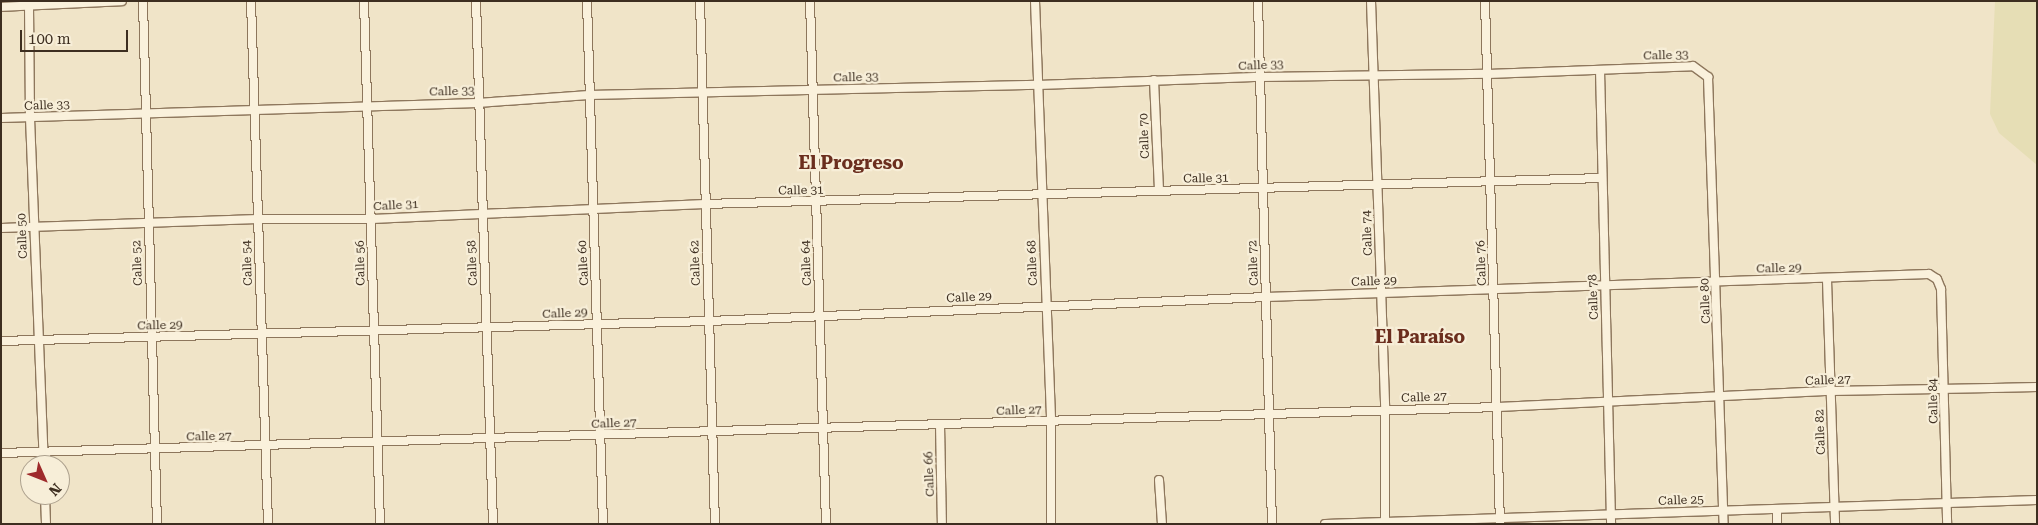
<!DOCTYPE html>
<meta charset="utf-8">
<style>
body{margin:0}
#map{position:relative;width:2038px;height:525px;overflow:hidden;background:#f0e4c8;font-family:"Roboto Serif",serif}
div>[style]{position:absolute}
[style*='--x']{left:calc(var(--x)*1px);top:calc(var(--y)*1px);width:calc(var(--w)*1px);rotate:calc(var(--a)*1deg)}
.farmland>*{inset:0;background:#e6deb5}
.roads{filter:drop-shadow(1px 0 #8d765c) drop-shadow(-1px 0 #8d765c) drop-shadow(0 1px #8d765c) drop-shadow(0 -1px #8d765c)}
.street>*{height:8px;margin:-4px;padding:0 4px;transform-origin:4px;border-radius:4px;background:#faf1dc}
span{translate:-50% -50%;white-space:nowrap;text-align:center;line-height:1.15;-webkit-text-stroke:4.5px #f7eed8;paint-order:stroke}
.street-label{font-size:12px;color:#3d2e20}
.district-label{font-size:18px;color:#6b2e1e;font-weight:700}
.frame{position:absolute;inset:0;border:2px solid #3d2e20;pointer-events:none}
.north{position:absolute;left:20px;top:455px;width:50px;height:50px;box-sizing:border-box;background:#f7eed8;border:1px solid #ada18e;border-radius:50%;rotate:134deg;font-size:14px;font-weight:700;line-height:20px;text-align:center;color:#3d2e20}
.north::after{content:'';display:block;margin:auto;width:18px;height:22px;background:#9e2a2b;clip-path:polygon(50% 0,100% 100%,50% 72%,0 100%)}
.scale{position:absolute;left:20px;top:30px;width:108px;height:22px;box-sizing:border-box;border:2px solid #3d2e20;border-top:0;padding-left:6px;font-size:15px;line-height:18px;white-space:nowrap;color:#3d2e20;-webkit-text-stroke:4px #f7eed8;paint-order:stroke}
</style>
<div id="map">
<div class="farmland">
<i style="clip-path:polygon(1995px 1px,2037px 1px,2037px 165px,1999px 133px,1990px 114px)"></i>
</div>
<div class="roads">
<div class="street">
<i style="--x:143;--y:1;--w:523;--a:88.47"></i>
<i style="--x:251;--y:1;--w:523;--a:88.14"></i>
<i style="--x:364;--y:1;--w:523;--a:88.25"></i>
<i style="--x:476;--y:1;--w:523;--a:88.14"></i>
<i style="--x:587;--y:1;--w:523;--a:88.25"></i>
<i style="--x:700;--y:1;--w:523;--a:88.36"></i>
<i style="--x:810;--y:1;--w:523;--a:88.25"></i>
<i style="--x:1035;--y:1;--w:420;--a:87.8"></i>
<i style="--x:1051;--y:421;--w:103;--a:90"></i>
<i style="--x:1258;--y:1;--w:523;--a:88.47"></i>
<i style="--x:1371;--y:1;--w:410;--a:88"></i>
<i style="--x:1385;--y:411;--w:113;--a:90"></i>
<i style="--x:1485;--y:1;--w:523;--a:88.36"></i>
<i style="--x:29;--y:5;--w:113;--a:89.5"></i>
<i style="--x:30;--y:118;--w:347;--a:87.7"></i>
<i style="--x:1;--y:7;--w:121;--a:-2.8"></i>
<i style="--x:1600;--y:70;--w:454;--a:88.6"></i>
<i style="--x:1154;--y:80;--w:111;--a:87.4"></i>
<i style="--x:1;--y:118;--w:477;--a:-1.8"></i>
<i style="--x:478;--y:103;--w:111;--a:-4.1"></i>
<i style="--x:589;--y:95;--w:449;--a:-1.3"></i>
<i style="--x:1038;--y:85;--w:223;--a:-2.1"></i>
<i style="--x:1261;--y:77;--w:227;--a:-0.8"></i>
<i style="--x:1488;--y:74;--w:205;--a:-2.2"></i>
<i style="--x:1693;--y:66;--w:19;--a:36"></i>
<i style="--x:1708;--y:77;--w:447;--a:88"></i>
<i style="--x:1;--y:228;--w:257;--a:-2"></i>
<i style="--x:258;--y:219;--w:114;--a:0"></i>
<i style="--x:372;--y:219;--w:333;--a:-2.6"></i>
<i style="--x:705;--y:204;--w:896;--a:-1.66"></i>
<i style="--x:1827;--y:280;--w:244;--a:88.1"></i>
<i style="--x:1;--y:341;--w:709;--a:-1.62"></i>
<i style="--x:710;--y:321;--w:557;--a:-2.47"></i>
<i style="--x:1266;--y:297;--w:663;--a:-1.99"></i>
<i style="--x:1929;--y:274;--w:9;--a:32"></i>
<i style="--x:1937;--y:279;--w:11;--a:68"></i>
<i style="--x:1941;--y:289;--w:235;--a:88.5"></i>
<i style="--x:940;--y:424;--w:100;--a:88.9"></i>
<i style="--x:1;--y:453;--w:1498;--a:-1.76"></i>
<i style="--x:1498;--y:407;--w:333;--a:-2.8"></i>
<i style="--x:1831;--y:391;--w:206;--a:-1.1"></i>
<i style="--x:1159;--y:480;--w:44;--a:86.1"></i>
<i style="--x:45;--y:495;--w:29;--a:88"></i>
<i style="--x:1777;--y:509;--w:15;--a:90"></i>
<i style="--x:1325;--y:524;--w:712;--a:-1.93"></i>
</div>
</div>
<div class="street-label">
<span style="left:1666px;top:56px;rotate:-1deg">Calle 33</span>
<span style="left:1261px;top:66px;rotate:-2deg">Calle 33</span>
<span style="left:856px;top:78px;rotate:-1deg">Calle 33</span>
<span style="left:452px;top:92px;rotate:-1deg">Calle 33</span>
<span style="left:47px;top:106px;rotate:-2deg">Calle 33</span>
<span style="left:1145px;top:136px;rotate:-92deg">Calle 70</span>
<span style="left:1206px;top:179px;rotate:-1deg">Calle 31</span>
<span style="left:801px;top:191px;rotate:-1deg">Calle 31</span>
<span style="left:396px;top:206px;rotate:-3deg">Calle 31</span>
<span style="left:1368px;top:233px;rotate:-92deg">Calle 74</span>
<span style="left:23px;top:236px;rotate:-92deg">Calle 50</span>
<span style="left:138px;top:263px;rotate:-92deg">Calle 52</span>
<span style="left:248px;top:263px;rotate:-92deg">Calle 54</span>
<span style="left:361px;top:263px;rotate:-91deg">Calle 56</span>
<span style="left:473px;top:263px;rotate:-92deg">Calle 58</span>
<span style="left:584px;top:263px;rotate:-93deg">Calle 60</span>
<span style="left:696px;top:263px;rotate:-92deg">Calle 62</span>
<span style="left:807px;top:263px;rotate:-92deg">Calle 64</span>
<span style="left:1033px;top:263px;rotate:-92deg">Calle 68</span>
<span style="left:1254px;top:263px;rotate:-92deg">Calle 72</span>
<span style="left:1482px;top:263px;rotate:-92deg">Calle 76</span>
<span style="left:1779px;top:269px;rotate:-1deg">Calle 29</span>
<span style="left:1374px;top:282px;rotate:-2deg">Calle 29</span>
<span style="left:1594px;top:297px;rotate:-92deg">Calle 78</span>
<span style="left:969px;top:298px;rotate:-3deg">Calle 29</span>
<span style="left:1706px;top:301px;rotate:-92deg">Calle 80</span>
<span style="left:565px;top:314px;rotate:-2deg">Calle 29</span>
<span style="left:160px;top:326px;rotate:-1deg">Calle 29</span>
<span style="left:1828px;top:381px;rotate:-2deg">Calle 27</span>
<span style="left:1424px;top:398px;rotate:-2deg">Calle 27</span>
<span style="left:1934px;top:401px;rotate:-91deg">Calle 84</span>
<span style="left:1019px;top:411px;rotate:-2deg">Calle 27</span>
<span style="left:614px;top:424px;rotate:-2deg">Calle 27</span>
<span style="left:1821px;top:432px;rotate:-92deg">Calle 82</span>
<span style="left:209px;top:437px;rotate:-1deg">Calle 27</span>
<span style="left:930px;top:474px;rotate:-92deg">Calle 66</span>
<span style="left:1681px;top:501px;rotate:-2deg">Calle 25</span>
</div>
<div class="district-label">
<span style="left:851px;top:163px">El Progreso</span>
<span style="left:1420px;top:337px">El Paraíso</span>
</div>
<div class="frame"></div>
<div class="north">N</div>
<div class="scale">100 m</div>
</div>
